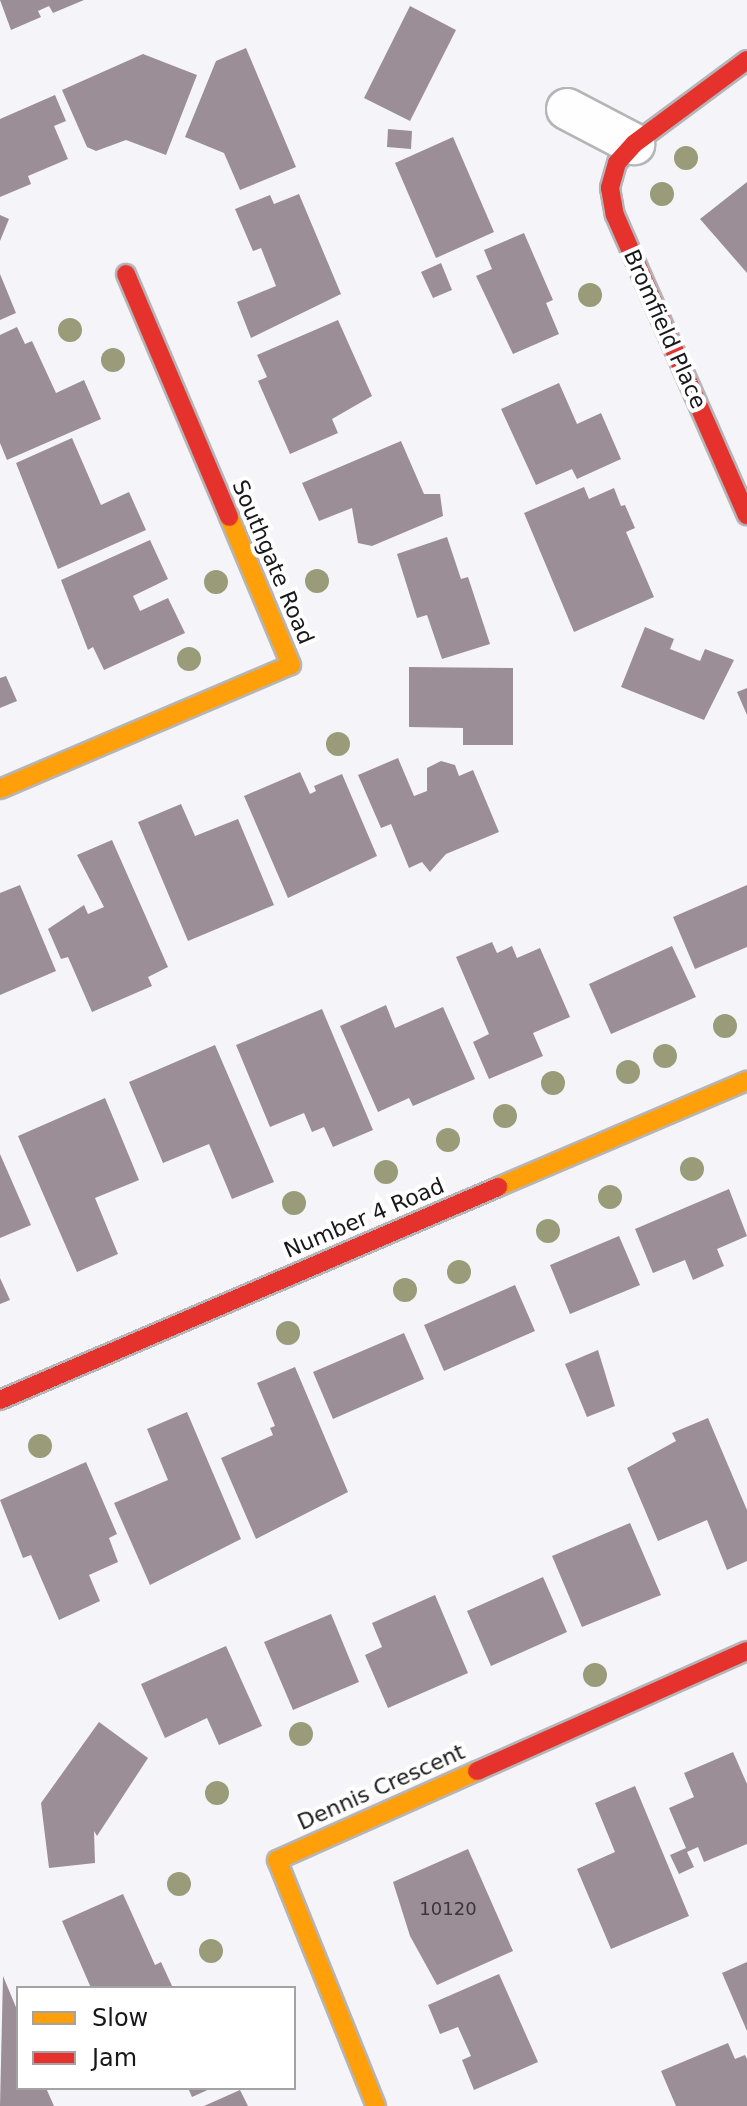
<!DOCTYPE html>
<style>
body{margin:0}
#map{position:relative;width:747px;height:2106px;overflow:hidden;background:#f5f5f9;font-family:"DejaVu Sans",sans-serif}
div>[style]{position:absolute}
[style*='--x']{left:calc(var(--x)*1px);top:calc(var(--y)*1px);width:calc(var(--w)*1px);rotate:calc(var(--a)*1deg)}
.building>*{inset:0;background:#9c8e96}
.roads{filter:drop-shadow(2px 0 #b5b5b8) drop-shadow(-2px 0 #b5b5b8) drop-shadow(0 2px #b5b5b8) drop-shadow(0 -2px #b5b5b8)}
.street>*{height:40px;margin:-20px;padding:0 20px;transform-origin:20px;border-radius:20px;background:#fefefe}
.slow>*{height:18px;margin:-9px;padding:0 9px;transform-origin:9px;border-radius:9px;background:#ff9f0a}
.jam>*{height:18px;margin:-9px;padding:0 9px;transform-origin:9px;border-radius:9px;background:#e5322d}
.trees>*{width:24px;height:24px;margin:-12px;border-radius:50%;background:#9a9b79}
span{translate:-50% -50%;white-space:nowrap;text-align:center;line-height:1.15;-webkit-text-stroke:8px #fff;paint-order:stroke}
.number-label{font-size:18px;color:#393639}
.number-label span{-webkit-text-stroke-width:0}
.street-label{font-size:22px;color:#18181a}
.legend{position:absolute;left:16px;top:1986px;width:280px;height:104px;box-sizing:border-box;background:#fff;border:2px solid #a3a3a3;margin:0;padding:10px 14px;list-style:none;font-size:24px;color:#18181a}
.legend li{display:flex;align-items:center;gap:16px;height:40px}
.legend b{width:40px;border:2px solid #a3a3a3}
</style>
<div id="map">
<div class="building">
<i style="clip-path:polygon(0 0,84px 0,53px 13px,49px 6px,38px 11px,41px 17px,11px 30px)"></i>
<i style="clip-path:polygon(410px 6px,456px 30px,410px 121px,364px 98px)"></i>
<i style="clip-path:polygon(246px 48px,296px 167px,240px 190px,224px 153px,185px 137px,216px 61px)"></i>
<i style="clip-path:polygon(143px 54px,197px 75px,166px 155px,126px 140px,96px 151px,87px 147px,62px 90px)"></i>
<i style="clip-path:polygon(55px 95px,66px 121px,54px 126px,68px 159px,28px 176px,31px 184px,0 197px,0 119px)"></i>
<i style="clip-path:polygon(388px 129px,412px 131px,411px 149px,387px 147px)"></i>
<i style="clip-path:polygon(453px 137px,494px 232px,436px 258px,395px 163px)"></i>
<i style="clip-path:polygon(747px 182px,747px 273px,700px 219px)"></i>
<i style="clip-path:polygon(299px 194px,341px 294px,251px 338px,237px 302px,276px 286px,261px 248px,253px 251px,235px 209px,270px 195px,274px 204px)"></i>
<i style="clip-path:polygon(0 215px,9px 219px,0 241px)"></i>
<i style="clip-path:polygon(524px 233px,553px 300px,546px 303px,559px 334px,513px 354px,476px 276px,492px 269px,484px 250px)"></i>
<i style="clip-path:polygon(441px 263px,452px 290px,433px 298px,421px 272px)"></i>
<i style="clip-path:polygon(0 274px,16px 313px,0 320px)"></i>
<i style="clip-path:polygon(338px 320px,372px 396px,332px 419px,338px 433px,290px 454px,258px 381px,267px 377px,257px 355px)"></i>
<i style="clip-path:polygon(17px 327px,25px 344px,32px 341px,56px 393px,84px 380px,101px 419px,7px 460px,0 443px,0 335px)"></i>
<i style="clip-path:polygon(559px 383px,577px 424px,601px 413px,621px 459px,577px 479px,572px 469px,536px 485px,501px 409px)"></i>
<i style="clip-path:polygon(72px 438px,101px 505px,129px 492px,146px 530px,58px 569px,16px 463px)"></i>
<i style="clip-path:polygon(401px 441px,424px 494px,440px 494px,443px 516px,372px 546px,358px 543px,352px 508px,319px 521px,302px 483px)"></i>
<i style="clip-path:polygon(584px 487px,589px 499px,614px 488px,621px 506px,625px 505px,635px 528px,626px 532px,654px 597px,574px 632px,524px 513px)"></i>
<i style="clip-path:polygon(447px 537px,461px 579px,468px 577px,490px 644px,442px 659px,427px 615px,417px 618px,397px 554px)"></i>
<i style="clip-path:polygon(150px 540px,168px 579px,133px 596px,140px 611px,168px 598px,185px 633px,104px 670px,93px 647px,88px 650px,61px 580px)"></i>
<i style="clip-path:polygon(645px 627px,674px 639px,670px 649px,700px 661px,705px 649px,734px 660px,704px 720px,621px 687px)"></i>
<i style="clip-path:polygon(409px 667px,513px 668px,513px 745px,463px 745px,463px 728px,409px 727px)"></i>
<i style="clip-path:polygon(6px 676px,17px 701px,0 708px,0 678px)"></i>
<i style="clip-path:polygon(747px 688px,747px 715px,737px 692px)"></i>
<i style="clip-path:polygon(398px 758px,414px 796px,427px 791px,427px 768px,441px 761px,455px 765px,459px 776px,473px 770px,499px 832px,446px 854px,430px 872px,422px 862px,409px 868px,391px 824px,381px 828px,358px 775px)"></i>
<i style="clip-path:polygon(300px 772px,310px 794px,316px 791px,314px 786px,342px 774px,377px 856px,288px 898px,244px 796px)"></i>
<i style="clip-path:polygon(181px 804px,195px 836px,238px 819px,274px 905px,188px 941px,138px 822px)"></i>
<i style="clip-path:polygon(112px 840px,168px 967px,148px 977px,152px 986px,92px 1012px,68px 957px,61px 959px,48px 929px,84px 905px,88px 914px,104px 907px,77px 855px)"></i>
<i style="clip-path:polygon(20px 885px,56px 971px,0 995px,0 893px)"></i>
<i style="clip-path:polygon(747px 885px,747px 947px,695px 969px,673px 917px)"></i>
<i style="clip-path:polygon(492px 942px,497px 953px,512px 946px,517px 958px,540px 948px,570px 1017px,533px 1033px,543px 1056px,489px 1079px,473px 1042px,489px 1034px,456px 957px)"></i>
<i style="clip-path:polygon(672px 946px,696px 997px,611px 1034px,589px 984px)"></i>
<i style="clip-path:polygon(386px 1005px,395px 1028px,443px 1007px,475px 1079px,413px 1106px,409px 1098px,378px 1112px,340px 1026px)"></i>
<i style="clip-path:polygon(322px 1009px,373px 1130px,333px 1147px,324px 1127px,312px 1132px,304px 1113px,270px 1127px,236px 1045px)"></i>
<i style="clip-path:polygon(215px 1045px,274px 1182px,232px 1199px,209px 1144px,163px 1163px,129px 1082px)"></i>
<i style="clip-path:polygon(105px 1098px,139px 1180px,95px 1198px,118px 1254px,77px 1272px,18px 1136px)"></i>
<i style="clip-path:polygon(0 1154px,31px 1225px,0 1238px)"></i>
<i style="clip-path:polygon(729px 1189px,747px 1236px,717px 1249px,724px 1266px,693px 1280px,685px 1260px,653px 1273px,635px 1229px)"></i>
<i style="clip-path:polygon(619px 1236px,640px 1285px,570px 1314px,550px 1265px)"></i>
<i style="clip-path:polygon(0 1278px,10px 1300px,0 1304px)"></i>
<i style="clip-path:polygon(515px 1285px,535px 1331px,444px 1371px,424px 1325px)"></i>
<i style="clip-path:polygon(404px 1333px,424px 1379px,333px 1419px,313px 1372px)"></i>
<i style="clip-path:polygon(598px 1350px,615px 1406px,587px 1417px,565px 1364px)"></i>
<i style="clip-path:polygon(295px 1367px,348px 1492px,256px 1539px,221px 1458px,273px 1435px,270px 1428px,275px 1426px,257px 1383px)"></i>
<i style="clip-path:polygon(187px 1412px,241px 1539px,150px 1585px,114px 1503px,168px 1480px,147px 1429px)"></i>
<i style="clip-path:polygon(708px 1418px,747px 1510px,747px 1561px,727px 1570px,707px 1520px,658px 1541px,627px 1468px,676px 1441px,672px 1433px)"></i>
<i style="clip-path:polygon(86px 1462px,117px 1534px,109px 1538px,118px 1562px,89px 1575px,100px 1601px,59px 1620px,31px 1555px,23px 1558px,0 1500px)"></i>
<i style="clip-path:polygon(630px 1523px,661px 1595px,582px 1627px,552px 1556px)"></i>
<i style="clip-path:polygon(543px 1577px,567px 1632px,491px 1666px,467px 1611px)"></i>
<i style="clip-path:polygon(435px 1595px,468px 1673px,388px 1708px,365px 1655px,382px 1647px,372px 1623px)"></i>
<i style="clip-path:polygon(331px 1614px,359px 1682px,293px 1710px,264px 1642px)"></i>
<i style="clip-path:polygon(226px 1646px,262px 1726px,219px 1745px,207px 1718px,165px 1738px,141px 1684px)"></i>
<i style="clip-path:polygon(99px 1722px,148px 1758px,97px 1836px,94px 1831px,95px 1863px,49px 1868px,41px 1803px)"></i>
<i style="clip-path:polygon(733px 1752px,747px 1784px,747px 1844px,704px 1862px,698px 1847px,687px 1852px,694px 1867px,679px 1874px,670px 1855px,686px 1848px,669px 1808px,694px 1797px,684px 1773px)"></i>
<i style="clip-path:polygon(635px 1786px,689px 1916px,611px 1949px,577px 1869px,615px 1852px,595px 1803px)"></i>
<i style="clip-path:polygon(468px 1849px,513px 1951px,437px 1985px,410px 1936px,393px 1882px)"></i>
<i style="clip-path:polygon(123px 1894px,155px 1965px,161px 1962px,173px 1988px,91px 1988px,62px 1921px)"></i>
<i style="clip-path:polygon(747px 1962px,747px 2031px,722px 1973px)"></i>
<i style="clip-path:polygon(499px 1974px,538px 2062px,474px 2090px,462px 2060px,471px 2056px,458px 2027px,440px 2034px,428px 2005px)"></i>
<i style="clip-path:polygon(3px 1976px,18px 2012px,18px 2088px,46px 2088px,54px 2106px,0 2106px)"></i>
<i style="clip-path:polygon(728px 2043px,735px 2059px,745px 2055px,747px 2059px,747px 2106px,676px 2106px,661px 2071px)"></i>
<i style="clip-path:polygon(188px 2088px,212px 2088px,192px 2097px)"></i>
<i style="clip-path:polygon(240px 2090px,248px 2106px,204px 2106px)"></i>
</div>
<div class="roads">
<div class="street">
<i style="--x:567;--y:109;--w:76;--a:27.6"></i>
</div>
<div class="slow">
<i style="--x:0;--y:789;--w:316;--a:-23.1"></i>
<i style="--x:291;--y:665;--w:160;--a:-112.7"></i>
<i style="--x:498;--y:1187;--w:271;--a:-23.1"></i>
<i style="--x:376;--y:2106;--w:265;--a:-111.9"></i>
<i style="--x:277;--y:1860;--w:219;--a:-24"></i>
</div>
<div class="jam">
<i style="--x:747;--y:60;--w:141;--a:143.4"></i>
<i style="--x:634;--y:144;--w:25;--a:132"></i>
<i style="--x:617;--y:163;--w:26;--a:106"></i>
<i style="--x:610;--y:188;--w:27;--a:80"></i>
<i style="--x:615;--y:215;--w:328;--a:66.3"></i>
<i style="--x:126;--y:274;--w:264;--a:67"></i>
<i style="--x:0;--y:1400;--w:542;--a:-23.16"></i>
<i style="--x:477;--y:1771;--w:295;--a:-24"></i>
</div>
</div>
<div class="trees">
<i style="left:686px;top:158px"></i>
<i style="left:662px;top:194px"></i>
<i style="left:590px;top:295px"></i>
<i style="left:70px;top:330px"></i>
<i style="left:113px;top:360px"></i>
<i style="left:317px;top:581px"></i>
<i style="left:216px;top:582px"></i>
<i style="left:189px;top:659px"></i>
<i style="left:338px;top:744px"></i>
<i style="left:725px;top:1026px"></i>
<i style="left:665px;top:1056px"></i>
<i style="left:628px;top:1072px"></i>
<i style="left:553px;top:1083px"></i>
<i style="left:505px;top:1116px"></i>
<i style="left:448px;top:1140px"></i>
<i style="left:692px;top:1169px"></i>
<i style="left:386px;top:1172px"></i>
<i style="left:610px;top:1197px"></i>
<i style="left:294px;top:1203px"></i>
<i style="left:548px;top:1231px"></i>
<i style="left:459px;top:1272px"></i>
<i style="left:405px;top:1290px"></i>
<i style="left:288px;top:1333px"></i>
<i style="left:40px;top:1446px"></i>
<i style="left:595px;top:1675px"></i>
<i style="left:301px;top:1734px"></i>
<i style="left:217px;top:1793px"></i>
<i style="left:179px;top:1884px"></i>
<i style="left:211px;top:1951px"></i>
</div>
<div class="number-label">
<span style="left:448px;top:1909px">10120</span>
</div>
<div class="street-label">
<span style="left:665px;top:329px;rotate:66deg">Bromfield Place</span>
<span style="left:273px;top:562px;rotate:67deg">Southgate Road</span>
<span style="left:364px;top:1218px;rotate:-23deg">Number 4 Road</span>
<span style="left:381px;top:1787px;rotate:-24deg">Dennis Crescent</span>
</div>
<ul class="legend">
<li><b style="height:10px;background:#ff9f0a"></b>Slow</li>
<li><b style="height:10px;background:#e5322d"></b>Jam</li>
</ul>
</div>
